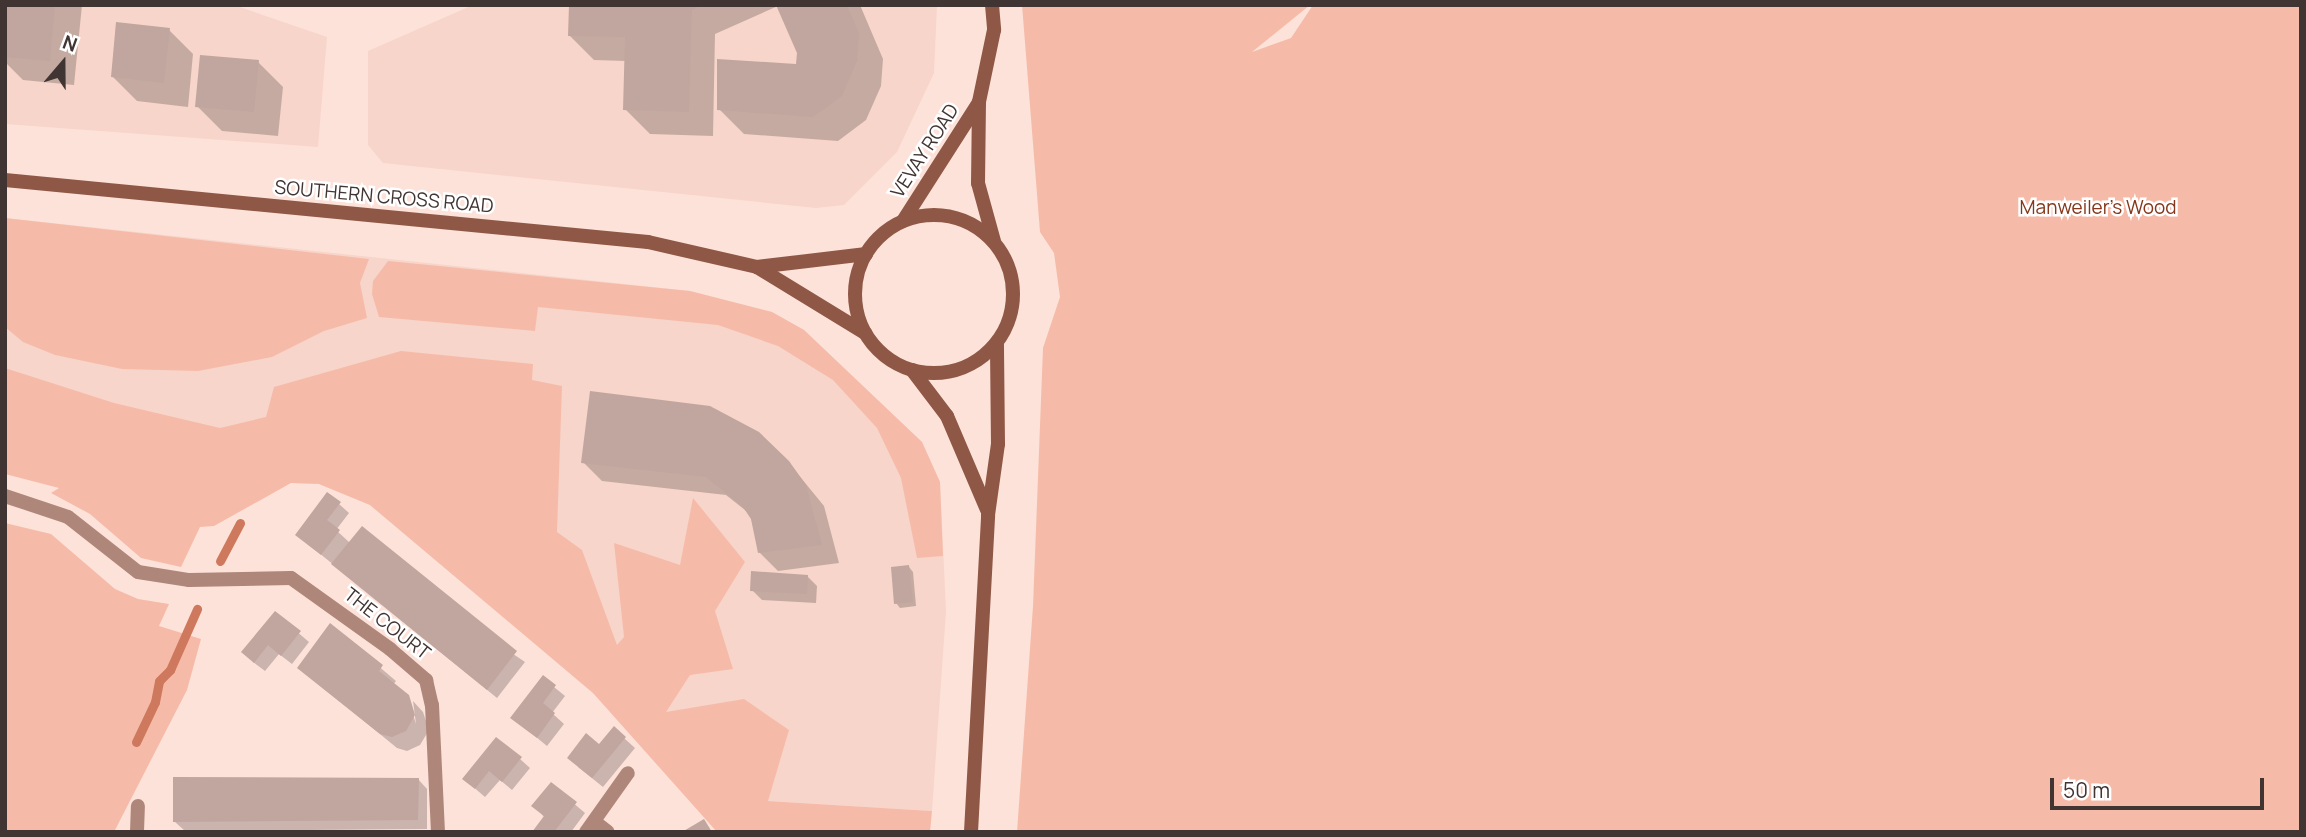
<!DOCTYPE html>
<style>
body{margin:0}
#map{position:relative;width:2306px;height:837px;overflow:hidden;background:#fde2d9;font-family:Manrope,sans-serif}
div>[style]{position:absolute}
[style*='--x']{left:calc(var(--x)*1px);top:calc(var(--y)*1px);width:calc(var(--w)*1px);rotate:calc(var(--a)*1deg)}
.built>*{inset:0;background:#f7d5ca}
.green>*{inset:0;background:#f6bba8}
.shadow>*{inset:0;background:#0003}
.stream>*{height:9px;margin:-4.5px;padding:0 4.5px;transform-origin:4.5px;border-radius:4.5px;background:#ce795d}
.building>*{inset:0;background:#c0a69e}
.street>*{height:14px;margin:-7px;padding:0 7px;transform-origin:7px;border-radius:7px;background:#ae877a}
.secondary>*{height:14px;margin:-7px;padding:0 7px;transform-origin:7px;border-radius:7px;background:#8f5846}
.secondary>.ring{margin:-7px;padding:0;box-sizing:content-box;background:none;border:14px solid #8f5846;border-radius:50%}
span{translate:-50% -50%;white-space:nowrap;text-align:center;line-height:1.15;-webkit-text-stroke:5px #fff;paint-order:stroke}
.street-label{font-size:19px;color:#403532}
.park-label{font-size:19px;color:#85361b}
.frame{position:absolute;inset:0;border:7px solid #403532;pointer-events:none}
.north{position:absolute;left:28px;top:28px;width:70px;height:70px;-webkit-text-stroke:5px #fff;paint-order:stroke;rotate:20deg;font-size:19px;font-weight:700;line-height:28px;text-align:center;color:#403532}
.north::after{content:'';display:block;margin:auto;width:24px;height:32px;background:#403532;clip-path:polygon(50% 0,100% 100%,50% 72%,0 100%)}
.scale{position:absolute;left:2050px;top:778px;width:214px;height:32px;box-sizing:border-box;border:4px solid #403532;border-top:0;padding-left:9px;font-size:21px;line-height:24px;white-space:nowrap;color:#403532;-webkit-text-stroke:5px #fff;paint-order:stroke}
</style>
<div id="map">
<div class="built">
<i style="clip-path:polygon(5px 5px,234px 5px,327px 37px,318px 147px,5px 124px)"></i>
<i style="clip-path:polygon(473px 5px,937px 5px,934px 73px,897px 152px,844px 205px,816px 208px,383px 163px,368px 145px,368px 51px)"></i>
<i style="clip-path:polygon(5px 218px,690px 291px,772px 312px,804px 330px,922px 442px,940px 482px,946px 611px,932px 811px,688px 796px,593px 693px,370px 505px,319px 484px,292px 483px,5px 377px)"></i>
</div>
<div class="green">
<i style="clip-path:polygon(1022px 5px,1310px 5px,1252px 52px,1291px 38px,1313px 5px,2301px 5px,2301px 832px,1017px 832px,1033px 606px,1043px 348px,1060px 297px,1054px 253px,1040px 232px)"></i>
<i style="clip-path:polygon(5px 218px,369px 259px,360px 283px,367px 318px,324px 331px,272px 357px,198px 371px,122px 369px,55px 355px,23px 342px,5px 327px)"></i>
<i style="clip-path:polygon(388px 261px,690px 291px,772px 312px,804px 330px,922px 442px,940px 482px,943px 556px,917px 558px,901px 478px,877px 428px,833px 380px,778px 346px,718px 325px,538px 307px,535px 331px,379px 317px,372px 294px,373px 281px)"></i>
<i style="clip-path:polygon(401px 351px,533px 364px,532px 380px,562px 386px,557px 532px,582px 550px,617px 645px,624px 637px,614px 543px,680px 565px,693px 498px,745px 562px,715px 611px,733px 669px,690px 675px,666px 712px,744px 699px,789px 730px,768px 801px,932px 811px,930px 832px,717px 832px,593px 693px,370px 505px,319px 484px,291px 483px,214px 526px,200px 527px,181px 567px,141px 558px,90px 514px,51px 493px,59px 488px,5px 474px,5px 368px,114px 403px,220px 428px,266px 417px,274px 387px)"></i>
<i style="clip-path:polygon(5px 523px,51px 534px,115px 589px,138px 599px,169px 604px,159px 626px,201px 639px,187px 690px,114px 832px,5px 832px)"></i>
</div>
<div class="shadow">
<i style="clip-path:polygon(5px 5px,82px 5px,74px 85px,23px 80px,5px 62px)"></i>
<i style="clip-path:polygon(570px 5px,860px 5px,883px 59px,881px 86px,866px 120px,838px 141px,744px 134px,719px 109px,798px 66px,799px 53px,778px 6px,715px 34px,713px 136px,650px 134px,625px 109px,626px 61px,594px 60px,570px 36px)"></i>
<i style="clip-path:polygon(169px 30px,193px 54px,188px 107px,137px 101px,112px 76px)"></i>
<i style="clip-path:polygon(258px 62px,283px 87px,278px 136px,222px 131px,197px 106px)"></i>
<i style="clip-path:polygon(583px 462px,788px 462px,824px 506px,839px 563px,778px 571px,760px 553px,750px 514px,726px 495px,602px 481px)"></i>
<i style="clip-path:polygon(339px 504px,349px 513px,336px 530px,350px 543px,525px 662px,497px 698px,297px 535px)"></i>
<i style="clip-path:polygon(909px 567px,913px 572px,916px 606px,900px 608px,896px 603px)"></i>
<i style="clip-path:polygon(807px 576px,817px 586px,816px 603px,762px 600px,752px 590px)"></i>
<i style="clip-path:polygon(275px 613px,309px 642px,292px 664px,279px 654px,265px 671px,253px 662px)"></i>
<i style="clip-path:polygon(331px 626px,396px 681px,393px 685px,408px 698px,416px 724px,413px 701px,423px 712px,429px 730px,420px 745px,407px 751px,397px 748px,299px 668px)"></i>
<i style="clip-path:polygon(543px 678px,565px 696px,552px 713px,564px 724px,547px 746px,513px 718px)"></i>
<i style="clip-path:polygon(614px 729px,635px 748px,603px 787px,578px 767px)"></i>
<i style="clip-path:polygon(520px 759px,530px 768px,512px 790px,500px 780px,485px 797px,464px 779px)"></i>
<i style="clip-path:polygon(418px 779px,427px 789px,427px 829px,185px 831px,175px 822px)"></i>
<i style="clip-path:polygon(551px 784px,585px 813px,571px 832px,534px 832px,545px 818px,534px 806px)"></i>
</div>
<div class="stream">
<i style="--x:220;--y:561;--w:43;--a:-62.2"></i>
<i style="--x:136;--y:742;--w:44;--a:-64.6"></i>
<i style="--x:155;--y:702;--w:21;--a:-79"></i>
<i style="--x:159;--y:681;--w:16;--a:-45"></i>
<i style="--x:170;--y:670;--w:67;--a:-66.1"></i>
</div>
<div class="building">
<i style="clip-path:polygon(5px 5px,55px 5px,50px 61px,5px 57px)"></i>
<i style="clip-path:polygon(569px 5px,702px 5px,692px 10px,689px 112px,623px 110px,625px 37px,568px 36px)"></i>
<i style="clip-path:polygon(776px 5px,847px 5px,859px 33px,857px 61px,842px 96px,813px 117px,717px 110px,717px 59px,796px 64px,797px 53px)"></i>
<i style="clip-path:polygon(116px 22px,170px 28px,164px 83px,111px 77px)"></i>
<i style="clip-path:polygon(200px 55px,259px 60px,254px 112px,195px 107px)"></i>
<i style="clip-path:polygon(590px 391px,710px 406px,759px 432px,789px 461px,806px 485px,822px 545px,758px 553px,751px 519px,743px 507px,706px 477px,581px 463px)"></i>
<i style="clip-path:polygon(327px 492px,341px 502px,327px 520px,340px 530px,321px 555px,295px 535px)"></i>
<i style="clip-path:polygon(362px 526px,517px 651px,487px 690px,331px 564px)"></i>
<i style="clip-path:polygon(909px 565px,913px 602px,894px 604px,891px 567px)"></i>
<i style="clip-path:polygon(751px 571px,808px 575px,807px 594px,750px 591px)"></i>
<i style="clip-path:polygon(275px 611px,301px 631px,281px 656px,268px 645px,254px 663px,241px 652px)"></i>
<i style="clip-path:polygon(330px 623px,383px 665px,379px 671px,409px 695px,415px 715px,406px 731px,392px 737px,380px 734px,297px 668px)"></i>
<i style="clip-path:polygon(543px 675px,556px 685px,543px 703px,555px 713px,537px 738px,510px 718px)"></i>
<i style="clip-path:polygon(614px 726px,626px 737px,592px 778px,567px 758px,586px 733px,599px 744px)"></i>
<i style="clip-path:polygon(496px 737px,522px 757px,502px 782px,489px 771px,475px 789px,462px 779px)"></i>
<i style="clip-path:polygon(173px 777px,419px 778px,418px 820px,173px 822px)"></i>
<i style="clip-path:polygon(551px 782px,577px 802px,554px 832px,532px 832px,544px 816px,531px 806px)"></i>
<i style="clip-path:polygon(704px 819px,712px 832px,682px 832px)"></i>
</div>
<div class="street">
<i style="--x:5;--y:496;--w:66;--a:18.4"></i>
<i style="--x:68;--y:517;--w:89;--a:38.2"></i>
<i style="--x:138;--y:572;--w:52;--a:8.9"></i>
<i style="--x:189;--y:580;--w:102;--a:-1.1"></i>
<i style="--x:291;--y:578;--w:122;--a:35.6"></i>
<i style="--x:390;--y:649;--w:48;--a:40.7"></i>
<i style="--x:426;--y:680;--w:26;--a:77"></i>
<i style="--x:432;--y:705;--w:127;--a:87.3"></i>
<i style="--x:595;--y:822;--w:16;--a:38"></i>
<i style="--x:137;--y:832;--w:26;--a:-88"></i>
<i style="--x:586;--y:832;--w:72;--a:-54.6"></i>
</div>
<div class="secondary">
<i style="--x:992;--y:5;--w:25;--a:85"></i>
<i style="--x:994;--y:30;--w:74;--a:101.8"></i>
<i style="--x:979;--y:102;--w:81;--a:90.7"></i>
<i style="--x:978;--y:183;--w:60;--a:74.6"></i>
<i style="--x:5;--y:180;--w:646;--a:5.51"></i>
<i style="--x:648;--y:242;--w:112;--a:12.9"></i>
<i style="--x:757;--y:267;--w:127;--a:31.4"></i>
<i class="ring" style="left:855px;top:215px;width:144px;height:144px"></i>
<i style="--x:903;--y:221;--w:141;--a:-57.4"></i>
<i style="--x:757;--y:267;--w:110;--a:-6.8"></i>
<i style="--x:912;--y:370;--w:58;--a:52.7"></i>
<i style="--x:947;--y:416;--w:102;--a:66.9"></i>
<i style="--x:971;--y:832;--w:317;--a:-86.9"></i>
<i style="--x:988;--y:515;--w:72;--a:-82"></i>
<i style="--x:998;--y:444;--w:101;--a:-90.6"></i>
</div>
<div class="street-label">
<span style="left:925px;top:151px;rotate:-57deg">VEVAY ROAD</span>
<span style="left:384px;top:197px;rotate:5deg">SOUTHERN CROSS ROAD</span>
<span style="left:387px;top:624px;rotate:38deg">THE COURT</span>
</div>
<div class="park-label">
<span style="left:2098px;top:208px">Manweiler's Wood</span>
</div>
<div class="frame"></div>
<div class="north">N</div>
<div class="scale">50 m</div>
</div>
